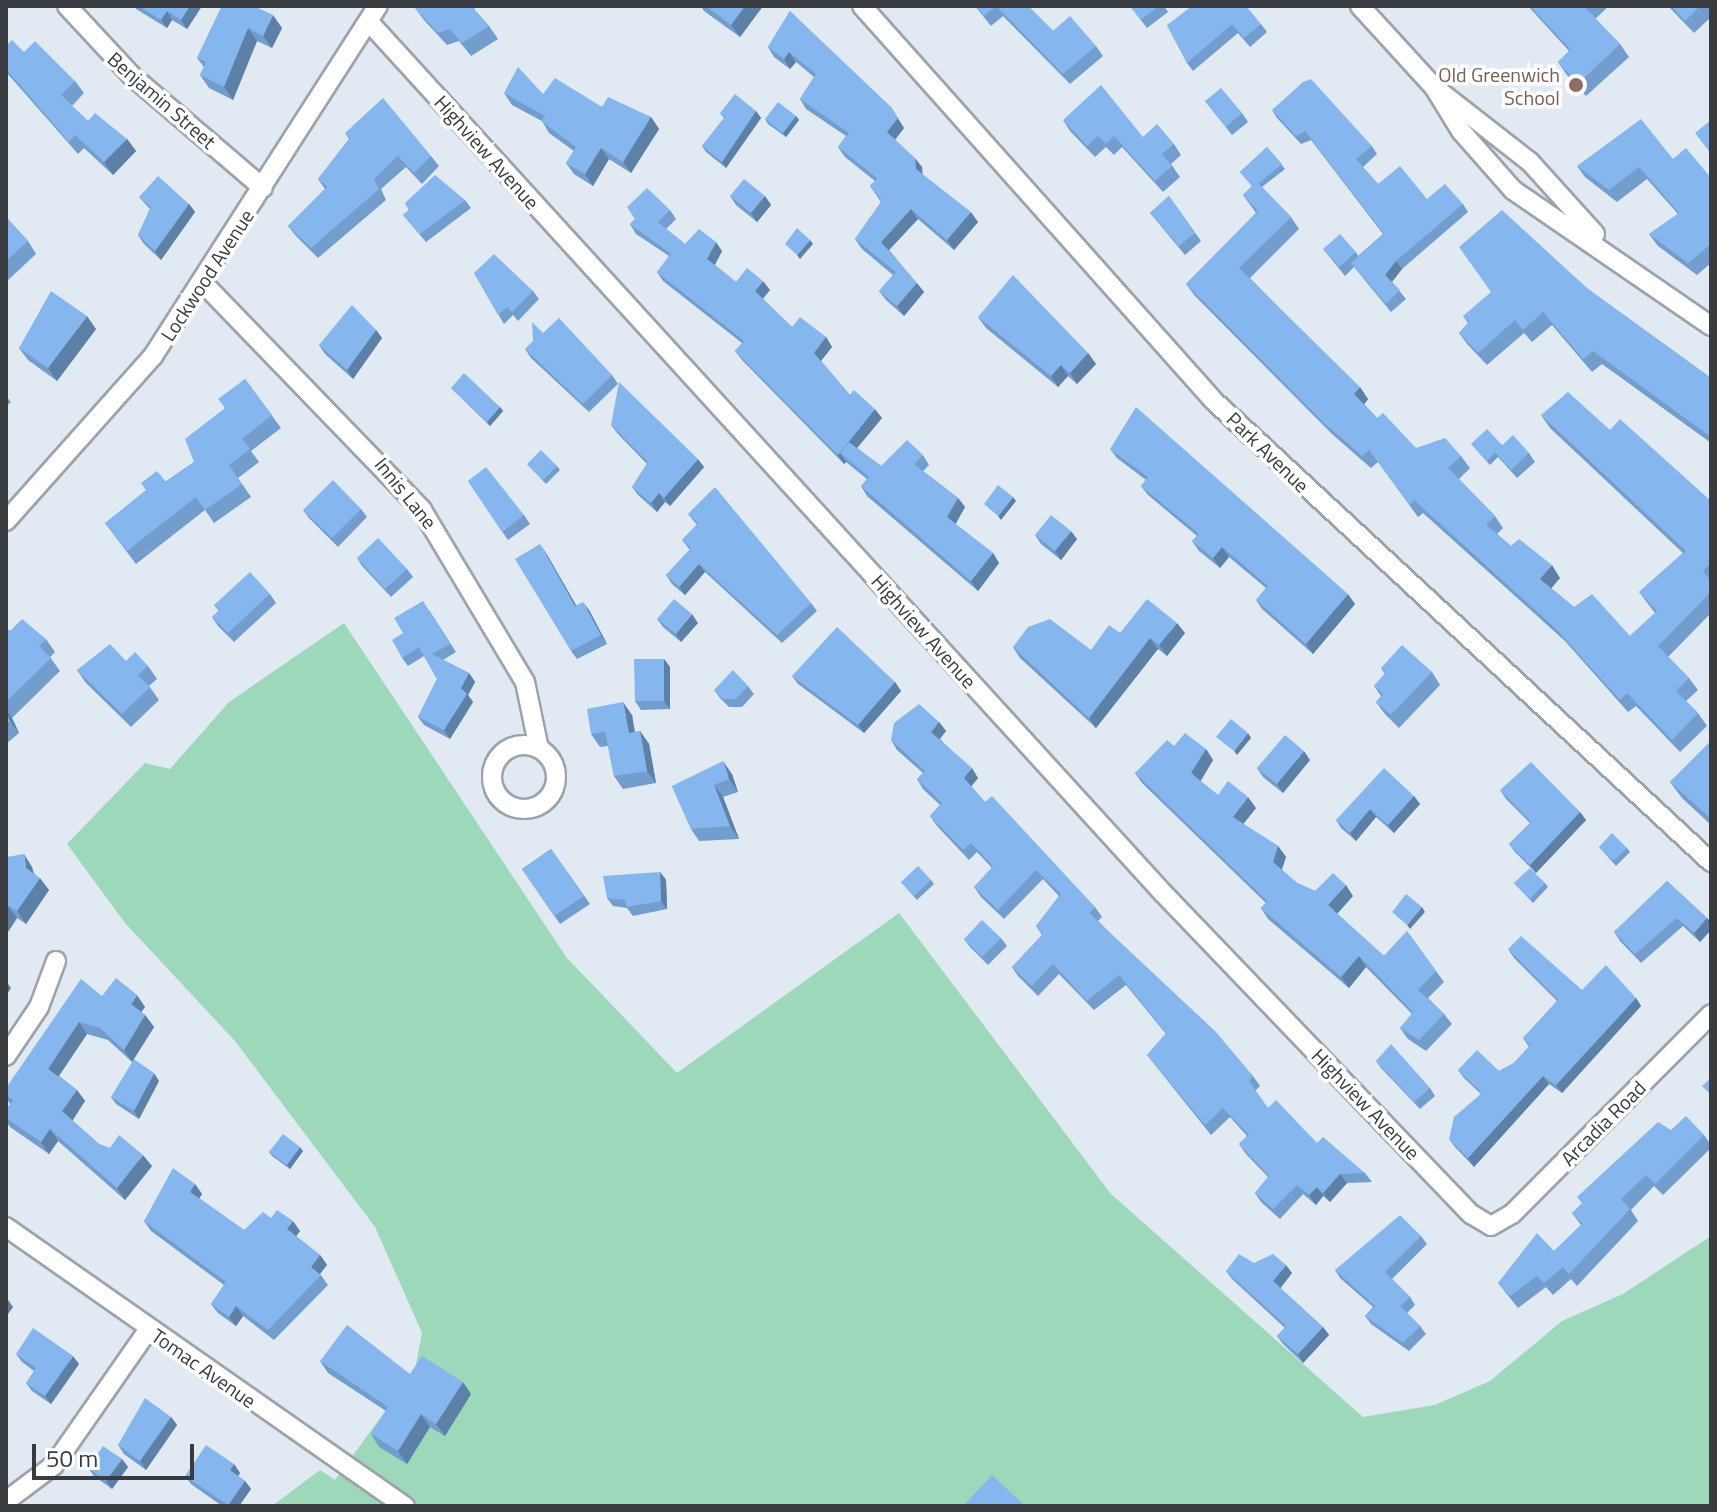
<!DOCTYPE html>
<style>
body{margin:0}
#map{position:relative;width:1717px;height:1512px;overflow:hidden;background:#e1e9f2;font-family:"Titillium Web",sans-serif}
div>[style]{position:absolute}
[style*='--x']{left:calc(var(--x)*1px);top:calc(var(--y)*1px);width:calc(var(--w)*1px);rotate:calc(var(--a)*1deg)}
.green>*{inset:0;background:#9dd8bb}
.roads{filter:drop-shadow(2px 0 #9ca3ab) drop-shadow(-2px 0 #9ca3ab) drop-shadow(0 2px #9ca3ab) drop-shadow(0 -2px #9ca3ab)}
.street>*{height:18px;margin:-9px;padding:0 9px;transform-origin:9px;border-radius:9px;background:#fff}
.street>.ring{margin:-9px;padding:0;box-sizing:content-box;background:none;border:18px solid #fff;border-radius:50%}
.wall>*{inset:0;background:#729dcd}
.shaded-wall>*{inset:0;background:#5d80a7}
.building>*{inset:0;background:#85b7ee}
.dots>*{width:22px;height:22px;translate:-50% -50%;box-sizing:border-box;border:4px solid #fff;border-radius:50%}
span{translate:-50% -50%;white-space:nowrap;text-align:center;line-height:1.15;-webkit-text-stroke:7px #fff;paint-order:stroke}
.education-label{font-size:20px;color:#785e54}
.right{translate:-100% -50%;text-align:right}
.street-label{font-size:20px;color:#383b3f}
.frame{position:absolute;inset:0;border:8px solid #383b3f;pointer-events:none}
.scale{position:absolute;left:32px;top:1444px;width:162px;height:36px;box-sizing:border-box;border:4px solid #383b3f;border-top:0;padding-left:10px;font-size:24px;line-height:28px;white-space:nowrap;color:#383b3f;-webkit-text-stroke:6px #fff;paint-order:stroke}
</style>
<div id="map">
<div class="green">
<i style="clip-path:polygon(344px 623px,567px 958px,677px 1073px,899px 913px,1111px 1194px,1363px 1417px,1435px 1405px,1490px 1381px,1562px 1321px,1623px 1294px,1711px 1236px,1711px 1506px,272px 1506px,320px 1470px,335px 1480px,415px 1370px,422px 1333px,375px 1227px,235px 1041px,125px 923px,67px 844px,145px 763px,170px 769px,229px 702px)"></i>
</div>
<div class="roads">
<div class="street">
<i style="--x:67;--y:6;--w:96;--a:47.1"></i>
<i style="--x:132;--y:76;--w:172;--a:40.5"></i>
<i style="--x:862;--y:6;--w:529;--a:48.29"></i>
<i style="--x:1214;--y:401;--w:678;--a:42.85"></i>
<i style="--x:1360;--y:6;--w:110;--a:47.6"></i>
<i style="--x:1434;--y:87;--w:122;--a:38"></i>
<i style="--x:1530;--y:162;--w:97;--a:47.9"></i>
<i style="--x:369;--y:22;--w:1179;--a:47.65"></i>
<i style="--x:1163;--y:893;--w:445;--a:46.2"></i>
<i style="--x:1471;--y:1214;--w:23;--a:31"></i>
<i style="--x:1491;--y:1226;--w:24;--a:-30"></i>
<i style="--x:1512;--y:1214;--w:282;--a:-45.1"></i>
<i style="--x:1434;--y:87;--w:52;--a:58.5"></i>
<i style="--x:1461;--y:131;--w:79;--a:48.6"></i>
<i style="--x:1513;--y:190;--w:240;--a:34.5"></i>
<i style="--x:204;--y:284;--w:314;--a:46"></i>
<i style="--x:422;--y:510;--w:200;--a:59.1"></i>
<i style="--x:525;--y:682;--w:68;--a:78.2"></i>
<i style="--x:6;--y:521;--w:221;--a:-48.3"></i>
<i style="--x:153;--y:356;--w:416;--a:-57.3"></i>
<i class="ring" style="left:492px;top:745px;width:46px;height:46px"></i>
<i style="--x:6;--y:1056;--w:59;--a:-56"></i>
<i style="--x:39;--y:1007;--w:49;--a:-69.7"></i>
<i style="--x:6;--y:1227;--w:487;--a:35"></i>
<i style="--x:6;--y:1501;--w:60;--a:-36.9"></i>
<i style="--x:54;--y:1465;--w:166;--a:-55.1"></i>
</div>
</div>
<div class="wall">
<i style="clip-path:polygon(134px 6px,202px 6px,187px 29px,172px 20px,167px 28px,136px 9px)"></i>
<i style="clip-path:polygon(222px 6px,282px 28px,272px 48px,257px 41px,233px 100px,209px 88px,200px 75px,204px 67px,197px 58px)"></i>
<i style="clip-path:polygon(417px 6px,478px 6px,474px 9px,489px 26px,498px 39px,471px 56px,459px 41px,447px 45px,424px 20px,415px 8px)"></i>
<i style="clip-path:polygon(701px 6px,763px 6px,740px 37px,704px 11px)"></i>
<i style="clip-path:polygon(975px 6px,1028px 6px,1053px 31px,1096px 46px,1103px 56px,1070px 84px,1003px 16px,991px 26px)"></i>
<i style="clip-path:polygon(1130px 6px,1164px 6px,1168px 12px,1147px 28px)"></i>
<i style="clip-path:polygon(1528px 6px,1609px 6px,1595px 19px,1620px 44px,1629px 57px,1586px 96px,1567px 75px,1558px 62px,1569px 51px)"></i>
<i style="clip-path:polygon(1668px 6px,1711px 6px,1711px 17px,1694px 33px)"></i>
<i style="clip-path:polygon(790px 11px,904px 128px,895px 140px,922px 167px,922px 174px,978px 222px,954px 250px,918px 219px,889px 250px,924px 292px,904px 316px,886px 300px,879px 291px,893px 275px,862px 249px,855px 239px,881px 202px,870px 186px,875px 181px,845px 157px,838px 147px,846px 136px,806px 109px,800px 99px,814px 77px,796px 62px,790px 69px,774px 57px,768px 47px)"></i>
<i style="clip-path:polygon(1261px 24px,1267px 32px,1250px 47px,1238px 33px,1193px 71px,1187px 63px,1167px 25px)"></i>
<i style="clip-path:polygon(6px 46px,24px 52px,75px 81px,84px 93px,72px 106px,88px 121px,127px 139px,136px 151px,113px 175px,84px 148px,78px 154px,6px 72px)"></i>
<i style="clip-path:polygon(504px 93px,543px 94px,651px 117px,659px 129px,631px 173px,609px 159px,593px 186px,574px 174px,566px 163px,574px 151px,549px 133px,542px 121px,512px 105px)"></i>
<i style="clip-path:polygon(1205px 101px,1242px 113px,1248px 122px,1232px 135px)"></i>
<i style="clip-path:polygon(1272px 110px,1372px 146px,1377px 154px,1363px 167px,1378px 184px,1427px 199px,1463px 204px,1468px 212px,1402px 269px,1392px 282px,1406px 299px,1391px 312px,1354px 267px,1345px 276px,1323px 249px,1356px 252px,1358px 256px,1383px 234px,1311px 140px,1301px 144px,1277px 118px)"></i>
<i style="clip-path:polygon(756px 111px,761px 118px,726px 168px,706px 152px,702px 146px,724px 118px,720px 113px)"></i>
<i style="clip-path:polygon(796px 116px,799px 120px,786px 137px,768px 124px,765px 119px)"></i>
<i style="clip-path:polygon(1063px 120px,1174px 144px,1181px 155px,1171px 164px,1180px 177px,1163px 192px,1122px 147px,1114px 155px,1106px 147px,1095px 157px,1070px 131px)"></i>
<i style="clip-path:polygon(345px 133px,431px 156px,439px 166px,422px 184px,406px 167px,381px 189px,386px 200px,318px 258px,296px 236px,288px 226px,325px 189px,318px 179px,349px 139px)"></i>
<i style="clip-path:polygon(1267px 147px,1285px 169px,1262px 187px,1291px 217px,1299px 229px,1250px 278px,1368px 399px,1364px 404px,1377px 418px,1416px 448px,1461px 456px,1470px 468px,1459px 479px,1495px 516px,1503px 528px,1497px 534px,1511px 546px,1560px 578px,1551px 588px,1574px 607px,1630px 636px,1655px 613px,1639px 592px,1683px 553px,1550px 428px,1541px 415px,1610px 430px,1711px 501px,1711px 613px,1668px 657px,1689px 678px,1698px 690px,1686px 701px,1698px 713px,1707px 726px,1680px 752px,1636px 706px,1628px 712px,1565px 641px,1423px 513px,1418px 517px,1378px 462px,1371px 468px,1332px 434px,1195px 296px,1186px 284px,1256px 213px,1243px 195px,1252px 186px,1240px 172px)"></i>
<i style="clip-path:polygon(1673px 159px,1711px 178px,1711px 263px,1697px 275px,1658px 246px,1649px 234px,1678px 214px,1647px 179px,1617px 202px,1585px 177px,1577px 166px)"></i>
<i style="clip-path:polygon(730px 196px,765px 196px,771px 205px,757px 222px,736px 205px)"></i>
<i style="clip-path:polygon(1169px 196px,1201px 241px,1185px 255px,1150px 213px)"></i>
<i style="clip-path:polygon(139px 197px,189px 204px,195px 212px,161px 260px,144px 244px,138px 235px,150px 209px)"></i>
<i style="clip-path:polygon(465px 200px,471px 208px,426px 242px,403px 215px,409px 210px,405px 203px)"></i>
<i style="clip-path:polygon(670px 210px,676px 219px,666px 229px,685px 244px,722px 251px,715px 265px,736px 282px,770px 290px,763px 299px,792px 327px,826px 337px,832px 347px,821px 361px,850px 395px,882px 418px,857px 448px,881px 466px,923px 455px,929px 465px,923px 471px,958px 498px,965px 507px,955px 524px,993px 553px,999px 563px,978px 591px,867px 496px,861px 486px,867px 479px,846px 462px,844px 464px,742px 360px,735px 351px,742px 343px,663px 281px,657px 272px,669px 256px,636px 234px,630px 224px,635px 219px)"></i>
<i style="clip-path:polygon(6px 217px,28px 241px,36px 254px,6px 282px)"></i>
<i style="clip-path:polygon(474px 273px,533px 291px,539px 299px,518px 321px,513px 315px,504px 324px)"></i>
<i style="clip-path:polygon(1588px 289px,1711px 378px,1711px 443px,1602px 364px,1592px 372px,1552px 325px,1532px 342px,1524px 333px,1487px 365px,1468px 345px,1459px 333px,1468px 323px,1463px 316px)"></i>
<i style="clip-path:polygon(978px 317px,1088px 353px,1096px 364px,1077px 384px,1068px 376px,1058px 387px,986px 328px)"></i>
<i style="clip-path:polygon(96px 329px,57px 381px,28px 360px,19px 348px)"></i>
<i style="clip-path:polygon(376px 330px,382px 338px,353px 379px,325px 354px,319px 345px)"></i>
<i style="clip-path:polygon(525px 349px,612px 375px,618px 384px,589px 412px,531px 358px)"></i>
<i style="clip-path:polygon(245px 379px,281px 428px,251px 451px,259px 462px,238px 478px,251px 497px,214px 523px,205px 510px,136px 564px,105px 523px,194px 462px,225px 408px)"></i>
<i style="clip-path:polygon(451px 388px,500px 407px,503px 411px,490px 426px)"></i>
<i style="clip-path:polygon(6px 396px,11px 402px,6px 406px)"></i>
<i style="clip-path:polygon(611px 425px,704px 467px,670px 506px,665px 502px,657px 512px,638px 495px,632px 487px,647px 464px,617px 433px)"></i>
<i style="clip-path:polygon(1471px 444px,1502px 445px,1529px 453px,1535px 462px,1517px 478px,1498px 457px,1490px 465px)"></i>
<i style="clip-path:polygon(1110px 449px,1355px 604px,1313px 654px,1262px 609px,1256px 600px,1266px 588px,1229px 557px,1220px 568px,1199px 551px,1192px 541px,1197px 536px,1148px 495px,1141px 486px,1146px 480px,1117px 458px)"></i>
<i style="clip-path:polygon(527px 464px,557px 466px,560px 470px,546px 484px)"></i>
<i style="clip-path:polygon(468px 481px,524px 515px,530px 524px,508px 540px)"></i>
<i style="clip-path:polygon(361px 509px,367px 517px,338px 547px,309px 518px,303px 510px)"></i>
<i style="clip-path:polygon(688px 514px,811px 603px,817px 611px,782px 643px,705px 572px,685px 595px,672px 584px,666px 575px,690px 550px,682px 540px,697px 525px)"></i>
<i style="clip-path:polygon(1035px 535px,1077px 539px,1061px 560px,1041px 544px)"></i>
<i style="clip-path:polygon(546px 553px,576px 605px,589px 610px,607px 644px,577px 659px,571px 651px)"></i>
<i style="clip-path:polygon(357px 558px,407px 569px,413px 577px,391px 597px,362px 566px)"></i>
<i style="clip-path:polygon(270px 594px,276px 603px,234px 642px,218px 626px,212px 617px,219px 611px,214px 605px)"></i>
<i style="clip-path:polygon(429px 610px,456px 652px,443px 660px,469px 673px,475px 682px,468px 695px,473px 702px,450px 739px,424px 725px,418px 717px,437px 679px,424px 656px,408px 666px,402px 658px,403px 633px)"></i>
<i style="clip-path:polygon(657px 619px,698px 623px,681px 642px,663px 627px)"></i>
<i style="clip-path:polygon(6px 628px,10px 631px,46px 639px,55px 652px,50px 657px,60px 671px,12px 718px,19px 733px,6px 744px)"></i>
<i style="clip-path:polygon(1120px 633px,1185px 633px,1167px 656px,1158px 649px,1096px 728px,1020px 658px,1013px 647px,1091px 650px)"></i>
<i style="clip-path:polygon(664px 659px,670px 667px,670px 709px,641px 710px,635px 701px)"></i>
<i style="clip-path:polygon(126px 661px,148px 666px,157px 679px,149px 686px,159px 700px,131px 727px,86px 683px,77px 670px)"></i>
<i style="clip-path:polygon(1381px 668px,1432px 672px,1440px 685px,1399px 728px,1385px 714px,1376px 702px,1381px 696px,1374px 686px,1385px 674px)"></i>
<i style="clip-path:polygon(792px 676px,895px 682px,901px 691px,864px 733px,798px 684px)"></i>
<i style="clip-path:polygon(748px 686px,754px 694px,742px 707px,729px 707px,720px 698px,714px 690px)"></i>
<i style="clip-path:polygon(632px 715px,635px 732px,640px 731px,649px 744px,656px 783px,623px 789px,614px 776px,608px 746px,600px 747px,591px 734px)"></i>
<i style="clip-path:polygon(939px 722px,946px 731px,940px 739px,978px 778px,971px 786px,985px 802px,1095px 907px,1102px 917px,1098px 921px,1253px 1076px,1260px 1086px,1255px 1091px,1268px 1108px,1317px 1143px,1365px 1173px,1372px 1182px,1347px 1183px,1330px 1202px,1323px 1196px,1316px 1205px,1303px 1194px,1280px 1219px,1261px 1202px,1255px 1193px,1268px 1177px,1246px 1154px,1239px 1144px,1247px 1136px,1230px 1117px,1211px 1135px,1147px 1055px,1166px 1034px,1126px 985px,1094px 1010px,1059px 974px,1038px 996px,1018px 976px,1012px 967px,1042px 935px,1036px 926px,1059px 896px,1043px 879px,1004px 919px,981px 897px,974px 887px,992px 868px,977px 852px,969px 860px,937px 826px,930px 816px,940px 805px,923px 789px,917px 779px,923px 773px,897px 750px,891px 740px)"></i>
<i style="clip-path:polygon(1711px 741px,1711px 825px,1682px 798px,1670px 782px)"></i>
<i style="clip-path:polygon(1174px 746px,1206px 749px,1213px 760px,1200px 781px,1218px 795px,1256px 808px,1243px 824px,1278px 846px,1286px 857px,1282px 870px,1297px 883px,1315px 891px,1353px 896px,1337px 914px,1384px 956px,1407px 931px,1444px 982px,1428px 998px,1444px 1014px,1452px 1024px,1426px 1051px,1408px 1039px,1400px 1028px,1412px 1014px,1366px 967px,1349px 988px,1268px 919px,1261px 908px,1266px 903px,1142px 783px,1135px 773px)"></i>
<i style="clip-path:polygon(1310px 760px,1283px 793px,1263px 777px,1257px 768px)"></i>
<i style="clip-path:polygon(732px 774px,738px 792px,723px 797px,739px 839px,699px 841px,691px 829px,672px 786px)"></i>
<i style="clip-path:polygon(1500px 790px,1580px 812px,1586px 820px,1536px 873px,1515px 852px,1509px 844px,1530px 823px,1506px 799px)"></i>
<i style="clip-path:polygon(1414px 796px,1420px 804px,1394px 833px,1376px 817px,1356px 841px,1341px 828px,1336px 820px)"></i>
<i style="clip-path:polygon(1599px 847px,1627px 848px,1630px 852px,1616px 866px)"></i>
<i style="clip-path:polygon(551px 849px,590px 904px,560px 924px,522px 869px)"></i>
<i style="clip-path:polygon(6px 860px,32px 867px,34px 873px,49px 890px,26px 924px,17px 918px,6px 935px)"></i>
<i style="clip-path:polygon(660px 872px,666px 880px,667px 909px,633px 916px,627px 908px,613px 906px,607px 898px)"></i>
<i style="clip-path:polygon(931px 880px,934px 884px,917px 900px,901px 882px)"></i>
<i style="clip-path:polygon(1667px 881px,1707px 918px,1711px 923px,1711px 930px,1700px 942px,1683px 926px,1641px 963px,1620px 941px,1614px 932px)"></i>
<i style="clip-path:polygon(1514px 883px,1545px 883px,1548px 887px,1533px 903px)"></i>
<i style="clip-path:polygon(1001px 938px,1007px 946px,988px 965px,970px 947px,964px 939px)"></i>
<i style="clip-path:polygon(1508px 949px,1582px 990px,1636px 998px,1641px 1006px,1562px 1093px,1549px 1084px,1474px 1167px,1455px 1147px,1449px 1139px,1481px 1094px,1464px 1078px,1458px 1070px,1499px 1071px,1514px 1063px,1529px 1047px,1523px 1038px,1557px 1001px,1514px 958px)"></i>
<i style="clip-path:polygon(102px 996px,145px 1007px,141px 1012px,145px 1015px,154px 1027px,132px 1062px,108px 1040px,87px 1034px,59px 1076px,77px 1090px,85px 1101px,72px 1120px,99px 1144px,152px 1166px,125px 1200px,58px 1141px,49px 1154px,10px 1127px,6px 1121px,6px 1110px,10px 1104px,6px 1098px,6px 1088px)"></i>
<i style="clip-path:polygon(1376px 1061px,1430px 1088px,1435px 1096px,1420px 1109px,1381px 1068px)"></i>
<i style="clip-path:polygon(159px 1081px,139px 1119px,116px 1104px,111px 1097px)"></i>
<i style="clip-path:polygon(1671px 1130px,1704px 1135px,1711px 1145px,1711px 1148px,1663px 1195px,1654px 1186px,1631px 1210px,1638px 1221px,1577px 1286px,1571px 1279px,1553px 1295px,1546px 1287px,1518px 1308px,1498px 1283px,1554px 1251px,1581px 1225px,1572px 1213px)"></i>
<i style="clip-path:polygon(303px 1151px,290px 1169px,272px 1156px,269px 1152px)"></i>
<i style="clip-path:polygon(195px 1184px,202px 1194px,199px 1198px,244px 1230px,271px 1218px,300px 1231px,296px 1236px,320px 1255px,327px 1265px,320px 1274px,328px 1285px,274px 1340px,243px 1316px,236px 1326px,218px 1313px,211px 1304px,224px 1285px,151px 1231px,144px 1221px)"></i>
<i style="clip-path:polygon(1421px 1236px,1427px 1244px,1392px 1279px,1410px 1297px,1415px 1305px,1407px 1313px,1420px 1326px,1426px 1334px,1409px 1351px,1371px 1324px,1365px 1316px,1373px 1307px,1340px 1278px,1335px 1270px)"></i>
<i style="clip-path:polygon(1254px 1263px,1292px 1273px,1280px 1288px,1323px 1327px,1329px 1335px,1303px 1363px,1283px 1344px,1277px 1336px,1285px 1328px,1232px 1279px,1226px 1271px)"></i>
<i style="clip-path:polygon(16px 1354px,79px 1364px,51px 1404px,32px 1391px,26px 1383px,34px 1371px,22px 1362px)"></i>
<i style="clip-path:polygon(320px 1361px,410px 1374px,471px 1394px,445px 1436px,430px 1427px,407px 1464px,379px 1447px,371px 1434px,386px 1411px,328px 1373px)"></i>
<i style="clip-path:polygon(171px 1417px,177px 1425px,146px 1470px,124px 1454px,118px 1445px)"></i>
<i style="clip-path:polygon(122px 1459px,128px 1467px,112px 1489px,94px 1476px,88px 1468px)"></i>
<i style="clip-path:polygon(234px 1464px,240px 1473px,238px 1476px,245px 1481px,251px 1489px,239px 1506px,222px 1506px,191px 1484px,185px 1476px)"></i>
</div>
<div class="shaded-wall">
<i style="clip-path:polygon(190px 6px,202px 6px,187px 29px,181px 20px)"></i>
<i style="clip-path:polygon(745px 6px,763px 6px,740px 37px,731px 25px)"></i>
<i style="clip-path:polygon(167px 11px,172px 20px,167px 28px,161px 20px)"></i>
<i style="clip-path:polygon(273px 15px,282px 28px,272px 48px,263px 36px)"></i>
<i style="clip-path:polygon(248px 28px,257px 41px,233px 100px,224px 87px)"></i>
<i style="clip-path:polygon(789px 52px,796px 62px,790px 69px,784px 59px)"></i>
<i style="clip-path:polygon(891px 107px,904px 128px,893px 142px,887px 132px)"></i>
<i style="clip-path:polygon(756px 111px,761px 118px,726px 168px,722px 162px)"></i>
<i style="clip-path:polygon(796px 116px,799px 120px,786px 137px,783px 133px)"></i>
<i style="clip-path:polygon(651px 117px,659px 129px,631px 173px,623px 162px)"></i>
<i style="clip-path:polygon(127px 139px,136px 151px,113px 175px,104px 162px)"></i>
<i style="clip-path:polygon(601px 148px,609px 159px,593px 186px,585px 174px)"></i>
<i style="clip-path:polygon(915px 158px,922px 167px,923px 179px,916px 169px)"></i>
<i style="clip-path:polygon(765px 196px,771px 205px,757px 222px,751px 213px)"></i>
<i style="clip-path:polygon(189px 204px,195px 212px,161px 260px,155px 251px)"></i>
<i style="clip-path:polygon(911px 209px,918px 219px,888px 251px,881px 242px)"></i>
<i style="clip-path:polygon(971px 212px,978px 222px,954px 250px,947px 240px)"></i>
<i style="clip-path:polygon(810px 240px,813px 244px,800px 259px,797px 255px)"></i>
<i style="clip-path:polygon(716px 242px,722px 251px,713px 268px,707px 259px)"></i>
<i style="clip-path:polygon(1396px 261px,1402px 269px,1391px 283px,1385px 275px)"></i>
<i style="clip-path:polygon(763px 281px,770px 290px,761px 300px,755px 291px)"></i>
<i style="clip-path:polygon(917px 283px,924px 292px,904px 316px,897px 306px)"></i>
<i style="clip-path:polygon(87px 316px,96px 329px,57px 381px,48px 368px)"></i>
<i style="clip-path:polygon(376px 330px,382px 338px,353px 379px,347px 370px)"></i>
<i style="clip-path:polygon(826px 337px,832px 347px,820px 362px,814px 353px)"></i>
<i style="clip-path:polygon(1088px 353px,1096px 364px,1077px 384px,1070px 373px)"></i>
<i style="clip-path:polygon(1061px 365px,1068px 376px,1058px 387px,1051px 376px)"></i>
<i style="clip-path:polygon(1360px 387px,1368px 399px,1363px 406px,1354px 394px)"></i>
<i style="clip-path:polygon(500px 407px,503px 411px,490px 426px,487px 422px)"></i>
<i style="clip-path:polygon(875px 409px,882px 418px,848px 459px,840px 453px,846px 462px,844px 464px,838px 455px)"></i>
<i style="clip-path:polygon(698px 459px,704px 467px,670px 506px,664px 498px)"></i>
<i style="clip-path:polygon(659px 493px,665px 502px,657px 512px,651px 503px)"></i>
<i style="clip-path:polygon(1013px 497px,1016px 501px,1001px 520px,998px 516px)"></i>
<i style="clip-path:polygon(958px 498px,965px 507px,954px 527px,947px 517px)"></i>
<i style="clip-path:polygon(1071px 531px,1077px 539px,1061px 560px,1055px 551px)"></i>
<i style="clip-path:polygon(540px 544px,546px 553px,581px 614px,575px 606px)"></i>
<i style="clip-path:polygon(1222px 547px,1229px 557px,1220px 568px,1213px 558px)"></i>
<i style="clip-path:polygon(993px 553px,999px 563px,978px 591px,971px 581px)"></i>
<i style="clip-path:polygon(699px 564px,705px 572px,685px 595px,679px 587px)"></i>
<i style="clip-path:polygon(1552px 565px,1560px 578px,1549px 591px,1540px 579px)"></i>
<i style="clip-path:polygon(1348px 594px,1355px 604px,1313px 654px,1306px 644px)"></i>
<i style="clip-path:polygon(583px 602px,589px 610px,607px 644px,601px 635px)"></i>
<i style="clip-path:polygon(692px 614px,698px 623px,681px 642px,676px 634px)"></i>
<i style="clip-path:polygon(1177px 623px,1185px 633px,1167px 656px,1159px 645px)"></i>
<i style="clip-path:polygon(1150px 638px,1158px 649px,1096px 728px,1089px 718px)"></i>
<i style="clip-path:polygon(664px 659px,670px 667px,670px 709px,664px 701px)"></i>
<i style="clip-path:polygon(469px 673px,475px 682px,468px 695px,473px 702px,450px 739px,444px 730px,461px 688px)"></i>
<i style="clip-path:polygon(895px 682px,901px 691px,864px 733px,858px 725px)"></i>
<i style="clip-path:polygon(623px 702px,632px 715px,637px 746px,629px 733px)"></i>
<i style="clip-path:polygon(6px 710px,12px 718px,19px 733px,10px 721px)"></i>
<i style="clip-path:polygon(939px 722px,946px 731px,938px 741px,931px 732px)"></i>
<i style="clip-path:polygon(640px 731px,649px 744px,656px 783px,647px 771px)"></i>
<i style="clip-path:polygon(1248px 733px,1251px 738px,1237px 755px,1234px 751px)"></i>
<i style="clip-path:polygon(1206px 749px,1213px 760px,1199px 784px,1191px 773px)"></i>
<i style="clip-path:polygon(1304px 751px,1310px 760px,1283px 793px,1277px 784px)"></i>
<i style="clip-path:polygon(723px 761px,732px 774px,738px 792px,729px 779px)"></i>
<i style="clip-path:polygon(972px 768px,978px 778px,970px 788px,964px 778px)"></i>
<i style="clip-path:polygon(714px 785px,723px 797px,739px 839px,730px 826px)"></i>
<i style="clip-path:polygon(1414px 796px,1420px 804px,1394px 833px,1388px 825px)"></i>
<i style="clip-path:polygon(1248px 797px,1256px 808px,1240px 828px,1233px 817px)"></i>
<i style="clip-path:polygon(1370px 809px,1376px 817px,1356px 841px,1350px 833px)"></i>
<i style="clip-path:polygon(1580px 812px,1586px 820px,1536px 873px,1530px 865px)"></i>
<i style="clip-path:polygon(1278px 846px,1286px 857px,1280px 873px,1273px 862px)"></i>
<i style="clip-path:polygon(24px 854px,32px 867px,35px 881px,26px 868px)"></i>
<i style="clip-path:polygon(660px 872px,666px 880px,667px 909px,661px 901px)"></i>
<i style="clip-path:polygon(40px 878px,49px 890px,26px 924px,17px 911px)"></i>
<i style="clip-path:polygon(1346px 885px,1353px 896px,1335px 916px,1328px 905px)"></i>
<i style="clip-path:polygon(8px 906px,17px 918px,6px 935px,6px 909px)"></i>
<i style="clip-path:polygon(1422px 907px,1425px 912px,1410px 929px,1407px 925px)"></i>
<i style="clip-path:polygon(1707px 918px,1711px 923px,1711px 930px,1700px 942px,1694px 933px)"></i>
<i style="clip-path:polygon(1359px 956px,1366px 967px,1349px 988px,1341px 977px)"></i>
<i style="clip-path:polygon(8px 984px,11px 988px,6px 996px,6px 987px)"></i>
<i style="clip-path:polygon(137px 995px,145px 1007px,139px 1015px,131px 1004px)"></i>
<i style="clip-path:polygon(1636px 998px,1641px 1006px,1562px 1093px,1556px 1085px)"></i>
<i style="clip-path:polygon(145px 1015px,154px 1027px,132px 1062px,124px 1050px)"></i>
<i style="clip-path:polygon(79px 1022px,87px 1034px,56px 1080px,48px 1069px)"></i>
<i style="clip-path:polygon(154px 1073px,159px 1081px,139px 1119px,134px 1111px)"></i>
<i style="clip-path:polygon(1543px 1076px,1549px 1084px,1474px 1167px,1468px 1158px)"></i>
<i style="clip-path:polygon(77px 1090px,85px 1101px,71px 1123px,62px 1111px)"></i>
<i style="clip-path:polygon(50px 1129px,58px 1141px,49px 1154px,41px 1142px)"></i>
<i style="clip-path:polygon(300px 1147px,303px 1151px,290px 1169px,287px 1165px)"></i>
<i style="clip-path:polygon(143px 1155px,152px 1166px,125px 1200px,117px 1188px)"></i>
<i style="clip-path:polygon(1340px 1174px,1347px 1183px,1330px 1202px,1323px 1193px)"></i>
<i style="clip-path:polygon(195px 1184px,202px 1194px,197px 1202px,190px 1192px)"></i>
<i style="clip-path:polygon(1317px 1187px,1323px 1196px,1316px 1205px,1309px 1195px)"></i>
<i style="clip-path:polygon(293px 1221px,300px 1231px,294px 1239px,287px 1229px)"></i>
<i style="clip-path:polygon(320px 1255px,327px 1265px,318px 1276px,311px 1267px)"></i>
<i style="clip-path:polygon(1286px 1265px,1292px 1273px,1279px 1290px,1273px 1281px)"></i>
<i style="clip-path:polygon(6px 1297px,13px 1307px,6px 1317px)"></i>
<i style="clip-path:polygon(236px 1306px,243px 1316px,236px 1326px,229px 1317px)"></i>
<i style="clip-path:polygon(1323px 1327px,1329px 1335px,1303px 1363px,1298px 1354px)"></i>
<i style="clip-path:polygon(73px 1356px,79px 1364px,51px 1404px,45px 1396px)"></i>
<i style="clip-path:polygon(463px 1382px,471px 1394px,445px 1436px,436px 1424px)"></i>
<i style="clip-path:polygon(421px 1414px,430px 1427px,407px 1464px,398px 1451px)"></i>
<i style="clip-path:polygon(171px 1417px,177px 1425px,146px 1470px,140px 1461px)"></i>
<i style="clip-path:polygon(122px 1459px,128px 1467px,112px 1489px,106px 1481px)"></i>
<i style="clip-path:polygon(234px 1464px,240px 1473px,236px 1479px,230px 1470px)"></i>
<i style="clip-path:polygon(245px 1481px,251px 1489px,239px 1506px,228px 1506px)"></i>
</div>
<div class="building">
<i style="clip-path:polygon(139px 6px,190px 6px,181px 20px,167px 11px,161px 20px)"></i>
<i style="clip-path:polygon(222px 6px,254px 6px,273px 15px,263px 36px,248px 28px,224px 87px,200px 75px,206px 62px,197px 58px)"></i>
<i style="clip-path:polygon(417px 6px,471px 6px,489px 26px,462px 43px,450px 29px,438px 33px,415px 8px)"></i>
<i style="clip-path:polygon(706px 6px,745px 6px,731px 25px)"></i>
<i style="clip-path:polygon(976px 6px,1028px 6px,1053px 31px,1070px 16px,1096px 46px,1063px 74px,996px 6px,984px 16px)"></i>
<i style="clip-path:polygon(1130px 6px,1159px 6px,1141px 20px)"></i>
<i style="clip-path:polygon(1192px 6px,1246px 6px,1261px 24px,1244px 38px,1232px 24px,1187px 63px,1167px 25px)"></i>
<i style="clip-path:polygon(1530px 6px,1586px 6px,1585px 7px,1620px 44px,1578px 84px,1558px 62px,1571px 50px)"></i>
<i style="clip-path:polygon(1671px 6px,1700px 6px,1685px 21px)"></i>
<i style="clip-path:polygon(790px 11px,891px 107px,898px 118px,887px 132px,915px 158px,916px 169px,971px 212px,947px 240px,911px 209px,881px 242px,917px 283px,897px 306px,879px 291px,896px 272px,855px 239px,882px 201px,870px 186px,877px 178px,838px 147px,849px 133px,800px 99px,816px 74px,789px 52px,784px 59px,768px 47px)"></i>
<i style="clip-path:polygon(12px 40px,24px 52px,35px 41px,75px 81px,61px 95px,88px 121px,95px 113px,127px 139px,104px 162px,75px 135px,69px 142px,6px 69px,6px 46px)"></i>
<i style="clip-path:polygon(518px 67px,543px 94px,555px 78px,602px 107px,608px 97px,651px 117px,623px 162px,601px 148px,585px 174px,566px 163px,576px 147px,541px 121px,545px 116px,504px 93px)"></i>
<i style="clip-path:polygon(1311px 79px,1372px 146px,1356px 159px,1378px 184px,1400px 166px,1427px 199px,1445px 184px,1463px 204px,1396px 261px,1385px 275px,1400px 290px,1386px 304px,1351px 263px,1384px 234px,1305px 131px,1296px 136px,1272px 110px,1303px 82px)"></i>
<i style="clip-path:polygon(1101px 85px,1143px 137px,1157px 124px,1174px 144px,1162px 154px,1172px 166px,1155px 181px,1114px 136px,1106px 144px,1098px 136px,1087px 146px,1063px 120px)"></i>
<i style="clip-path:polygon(1221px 88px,1242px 113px,1226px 127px,1205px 101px)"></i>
<i style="clip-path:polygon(735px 94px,756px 111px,722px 162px,702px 146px,725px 117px,720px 113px)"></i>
<i style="clip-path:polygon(383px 98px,431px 156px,414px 173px,398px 156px,374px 179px,379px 189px,311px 248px,288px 226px,327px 187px,318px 179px,350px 138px,345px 133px)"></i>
<i style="clip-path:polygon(778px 102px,796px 116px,783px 133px,765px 119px)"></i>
<i style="clip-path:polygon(1641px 119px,1673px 159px,1686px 148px,1711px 178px,1711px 244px,1688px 263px,1649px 234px,1679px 213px,1639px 167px,1609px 190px,1577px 166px)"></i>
<i style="clip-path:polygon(1711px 120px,1711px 149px,1709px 151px,1695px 133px)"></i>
<i style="clip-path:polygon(1267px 147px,1282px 164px,1258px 184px,1257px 182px,1252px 186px,1240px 172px)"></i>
<i style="clip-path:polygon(435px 175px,465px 200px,420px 234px,403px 215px,410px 209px,405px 203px)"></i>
<i style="clip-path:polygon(158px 176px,189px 204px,155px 251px,138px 235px,151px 207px,139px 197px)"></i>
<i style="clip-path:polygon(744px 179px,765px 196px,751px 213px,730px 196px)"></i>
<i style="clip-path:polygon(1257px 182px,1291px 217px,1239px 268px,1360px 387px,1354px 394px,1377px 418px,1383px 413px,1416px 448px,1445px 438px,1461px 456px,1448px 468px,1495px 516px,1486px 525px,1511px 546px,1519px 539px,1552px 565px,1540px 579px,1574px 607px,1592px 594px,1630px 636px,1657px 611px,1639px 592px,1686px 551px,1541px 415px,1568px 392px,1610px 430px,1620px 419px,1711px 501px,1711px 563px,1703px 571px,1711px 581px,1711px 592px,1658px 646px,1689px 678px,1676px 691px,1698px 713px,1672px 740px,1627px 693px,1620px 700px,1556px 629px,1414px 500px,1410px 505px,1369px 450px,1362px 456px,1323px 422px,1186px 284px,1258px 211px,1243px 195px)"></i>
<i style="clip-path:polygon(647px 188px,670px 210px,658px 222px,685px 244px,699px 229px,716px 242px,707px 259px,736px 282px,747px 268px,763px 281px,755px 291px,792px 327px,800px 317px,826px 337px,814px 353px,850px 395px,854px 390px,875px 409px,838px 455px,735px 351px,744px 341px,657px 272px,671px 254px,630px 224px,635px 219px,627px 207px)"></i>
<i style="clip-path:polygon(1169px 196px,1195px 233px,1179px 246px,1150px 213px)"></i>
<i style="clip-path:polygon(1502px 210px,1588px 289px,1711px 378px,1711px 437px,1593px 351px,1583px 359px,1543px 312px,1523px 330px,1515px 320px,1478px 353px,1459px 333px,1469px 322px,1463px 316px,1491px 292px,1459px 247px)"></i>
<i style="clip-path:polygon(6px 217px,28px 241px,6px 261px)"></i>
<i style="clip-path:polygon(797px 228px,810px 240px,797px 255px,785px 244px)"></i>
<i style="clip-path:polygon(1340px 234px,1356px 252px,1339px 267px,1323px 249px)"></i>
<i style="clip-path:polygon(494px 254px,533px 291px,512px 312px,507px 307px,498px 315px,474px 273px)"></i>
<i style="clip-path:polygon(1013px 275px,1088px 353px,1070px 373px,1061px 365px,1051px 376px,978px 317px)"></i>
<i style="clip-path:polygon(51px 291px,87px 316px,48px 368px,19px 348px)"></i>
<i style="clip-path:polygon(352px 305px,376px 330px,347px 370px,319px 345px)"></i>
<i style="clip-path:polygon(559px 318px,612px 375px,583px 404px,525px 349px,533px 341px,532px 322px,543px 333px)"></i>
<i style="clip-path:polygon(464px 373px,500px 407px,487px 422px,451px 388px)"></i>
<i style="clip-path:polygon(245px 379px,272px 415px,242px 439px,250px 449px,229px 465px,242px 484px,205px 510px,196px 497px,127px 551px,105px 523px,146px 490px,141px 483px,157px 471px,166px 482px,194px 462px,185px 439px,225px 408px,218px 399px)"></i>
<i style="clip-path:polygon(619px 382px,698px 459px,664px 498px,659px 493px,651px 503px,632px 487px,648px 462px,611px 425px)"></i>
<i style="clip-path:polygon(1136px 407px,1348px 594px,1306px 644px,1256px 600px,1268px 586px,1222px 547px,1213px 558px,1192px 541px,1199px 534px,1141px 486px,1148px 477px,1110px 449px)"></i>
<i style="clip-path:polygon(1487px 429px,1502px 445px,1487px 461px,1471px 444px)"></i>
<i style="clip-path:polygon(1513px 435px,1529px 453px,1511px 470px,1495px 452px)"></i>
<i style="clip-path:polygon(907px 440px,923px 455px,914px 464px,958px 498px,947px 517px,993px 553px,971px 581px,861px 486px,869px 477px,840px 453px,849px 442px,881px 466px)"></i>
<i style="clip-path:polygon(541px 450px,557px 466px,543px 480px,527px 464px)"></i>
<i style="clip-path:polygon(486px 467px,524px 515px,502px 532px,468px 481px)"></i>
<i style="clip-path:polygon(333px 480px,361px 509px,332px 538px,303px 510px)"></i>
<i style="clip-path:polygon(998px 485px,1013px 497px,998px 516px,984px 504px)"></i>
<i style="clip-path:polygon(715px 487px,811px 603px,777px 635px,699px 564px,679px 587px,666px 575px,691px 548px,682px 540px,698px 523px,688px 514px)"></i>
<i style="clip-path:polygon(1051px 515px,1071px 531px,1055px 551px,1035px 535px)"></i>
<i style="clip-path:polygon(378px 538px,407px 569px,385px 589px,357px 558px)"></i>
<i style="clip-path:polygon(540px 544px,575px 606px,583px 602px,601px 635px,571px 651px,515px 559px)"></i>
<i style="clip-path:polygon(250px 572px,270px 594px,228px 633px,212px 617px,219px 610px,214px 605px)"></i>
<i style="clip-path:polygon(674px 599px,692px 614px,676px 634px,657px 619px)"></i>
<i style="clip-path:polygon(1147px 599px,1177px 623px,1159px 645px,1150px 638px,1089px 718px,1013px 647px,1028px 627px,1050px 619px,1091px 650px,1109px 625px,1120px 633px)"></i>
<i style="clip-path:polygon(423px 601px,450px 644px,432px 654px,469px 673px,461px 688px,467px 694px,444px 730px,418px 717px,437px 679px,419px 647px,402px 658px,392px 640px,403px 633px,394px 618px)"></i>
<i style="clip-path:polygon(22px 619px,46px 639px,39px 646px,51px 658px,6px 702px,6px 628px,10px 631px)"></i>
<i style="clip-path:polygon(837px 627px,895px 682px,858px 725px,792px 676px)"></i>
<i style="clip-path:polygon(110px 644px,126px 661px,135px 652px,148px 666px,138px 675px,150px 687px,122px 714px,77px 670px)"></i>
<i style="clip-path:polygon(1402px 645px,1432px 672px,1391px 715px,1376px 702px,1383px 694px,1374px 686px,1386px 672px,1381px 668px)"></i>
<i style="clip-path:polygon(634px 659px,664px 659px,664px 701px,635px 701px)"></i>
<i style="clip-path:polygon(733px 670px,748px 686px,736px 699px,723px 699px,714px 690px)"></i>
<i style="clip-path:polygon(623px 702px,629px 733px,640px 731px,647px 771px,614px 776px,605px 732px,591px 734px,587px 709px)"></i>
<i style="clip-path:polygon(919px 704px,939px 722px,931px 732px,972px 768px,964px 778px,985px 802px,992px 796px,1095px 907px,1089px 913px,1216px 1032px,1253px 1076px,1249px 1081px,1268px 1108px,1276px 1100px,1317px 1143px,1323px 1137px,1365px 1173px,1340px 1174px,1323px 1193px,1317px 1187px,1309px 1195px,1297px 1185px,1273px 1209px,1255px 1193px,1269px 1176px,1239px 1144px,1249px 1135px,1223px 1108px,1205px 1125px,1147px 1055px,1166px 1033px,1119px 975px,1087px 1001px,1053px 964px,1032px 986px,1012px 967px,1043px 934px,1036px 926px,1061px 894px,1036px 870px,998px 910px,974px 887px,993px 866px,971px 843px,963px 850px,930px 816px,942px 803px,917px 779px,925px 771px,891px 740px,894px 723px)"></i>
<i style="clip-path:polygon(6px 712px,10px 721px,6px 724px)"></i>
<i style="clip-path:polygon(1231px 719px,1248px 733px,1234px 751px,1216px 737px)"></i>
<i style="clip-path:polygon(1185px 733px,1206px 749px,1191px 773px,1218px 795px,1228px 781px,1248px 797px,1233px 817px,1278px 846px,1273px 862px,1297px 883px,1315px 891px,1333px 873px,1346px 885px,1328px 905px,1384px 956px,1407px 931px,1436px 971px,1418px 990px,1444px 1014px,1419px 1040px,1400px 1028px,1413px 1012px,1359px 956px,1341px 977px,1261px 908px,1267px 901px,1135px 773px,1167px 740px,1174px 746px)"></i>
<i style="clip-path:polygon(1285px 735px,1304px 751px,1277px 784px,1257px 768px)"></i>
<i style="clip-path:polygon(1711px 741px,1711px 819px,1670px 782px)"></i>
<i style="clip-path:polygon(723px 761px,729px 779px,714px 785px,730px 826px,691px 829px,672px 786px)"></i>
<i style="clip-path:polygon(1531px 762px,1580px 812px,1530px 865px,1509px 844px,1531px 822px,1500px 790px)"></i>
<i style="clip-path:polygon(1384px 768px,1414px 796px,1388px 825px,1370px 809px,1350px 833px,1336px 820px)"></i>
<i style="clip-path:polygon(1612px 833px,1627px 848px,1613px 861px,1599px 847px)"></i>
<i style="clip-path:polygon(551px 849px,584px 896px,554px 916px,522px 869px)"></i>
<i style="clip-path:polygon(24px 854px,26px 868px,40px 878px,17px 911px,8px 906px,6px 909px,6px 860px,7px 857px)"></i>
<i style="clip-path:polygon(918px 866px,931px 880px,914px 896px,901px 882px)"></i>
<i style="clip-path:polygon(1530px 868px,1545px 883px,1530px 899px,1514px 883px)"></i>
<i style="clip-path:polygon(660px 872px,661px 901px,627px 907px,625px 900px,607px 898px,603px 876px)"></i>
<i style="clip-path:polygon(1667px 881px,1707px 918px,1694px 933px,1677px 918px,1635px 954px,1614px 932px)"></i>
<i style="clip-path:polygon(1406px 894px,1422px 907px,1407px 925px,1392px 912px)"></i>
<i style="clip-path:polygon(982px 920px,1001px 938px,982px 957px,964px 939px)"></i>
<i style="clip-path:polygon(1521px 936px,1582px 990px,1606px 965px,1636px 998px,1556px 1085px,1543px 1076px,1468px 1158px,1449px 1139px,1454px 1117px,1482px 1093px,1458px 1070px,1477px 1050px,1499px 1071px,1514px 1063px,1530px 1045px,1523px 1038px,1558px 1000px,1508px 949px)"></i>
<i style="clip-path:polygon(116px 978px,137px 995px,131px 1004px,145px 1015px,124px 1050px,100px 1028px,79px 1022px,48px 1069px,77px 1090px,62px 1111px,99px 1144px,110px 1148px,119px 1135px,143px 1155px,117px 1188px,50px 1129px,41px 1142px,6px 1118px,6px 1110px,13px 1100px,6px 1095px,6px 1088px,81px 979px,102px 996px)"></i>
<i style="clip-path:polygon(1391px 1044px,1430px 1088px,1414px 1102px,1376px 1061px)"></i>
<i style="clip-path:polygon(134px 1059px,154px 1073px,134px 1111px,111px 1097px)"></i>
<i style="clip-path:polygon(1711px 1078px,1711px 1095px,1702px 1086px)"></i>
<i style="clip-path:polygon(1686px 1116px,1704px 1135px,1655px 1184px,1646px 1175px,1621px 1199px,1630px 1209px,1569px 1274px,1563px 1267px,1544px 1283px,1537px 1276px,1510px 1296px,1498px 1283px,1537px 1233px,1554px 1251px,1583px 1224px,1572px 1213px,1582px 1203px,1577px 1197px,1658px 1122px,1671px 1130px)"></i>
<i style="clip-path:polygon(283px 1134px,300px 1147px,287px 1165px,269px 1152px)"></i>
<i style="clip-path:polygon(173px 1168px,195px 1184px,190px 1192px,244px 1230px,263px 1212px,271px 1218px,277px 1210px,293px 1221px,287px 1229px,320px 1255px,311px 1267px,321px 1275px,268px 1330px,236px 1306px,229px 1317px,211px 1304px,226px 1282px,144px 1221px)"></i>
<i style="clip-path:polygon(1400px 1215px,1421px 1236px,1385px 1272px,1410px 1297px,1400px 1306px,1420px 1326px,1403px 1343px,1365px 1316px,1375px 1306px,1335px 1270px)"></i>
<i style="clip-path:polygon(1239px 1254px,1254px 1263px,1273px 1254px,1286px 1265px,1273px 1281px,1323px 1327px,1298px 1354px,1277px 1336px,1286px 1326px,1226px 1271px)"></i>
<i style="clip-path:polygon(347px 1325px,410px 1374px,422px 1356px,463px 1382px,436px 1424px,421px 1414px,398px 1451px,371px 1434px,388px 1407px,320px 1361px)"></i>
<i style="clip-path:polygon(33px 1328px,73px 1356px,45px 1396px,26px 1383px,36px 1368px,16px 1354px)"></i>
<i style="clip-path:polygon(145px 1398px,171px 1417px,140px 1461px,118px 1445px)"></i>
<i style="clip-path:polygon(206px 1445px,234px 1464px,230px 1470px,245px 1481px,228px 1505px,185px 1476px)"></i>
<i style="clip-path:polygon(103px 1446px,122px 1459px,106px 1481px,88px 1468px)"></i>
<i style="clip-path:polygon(992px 1475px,1025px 1506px,963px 1506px)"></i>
</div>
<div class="dots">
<i style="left:1576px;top:85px;background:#8d6e63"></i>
</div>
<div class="education-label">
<span class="right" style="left:1560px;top:86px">Old Greenwich<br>School</span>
</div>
<div class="street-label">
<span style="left:162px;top:100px;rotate:41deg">Benjamin Street</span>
<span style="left:487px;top:152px;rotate:48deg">Highview Avenue</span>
<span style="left:207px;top:275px;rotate:-57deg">Lockwood Avenue</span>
<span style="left:1268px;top:452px;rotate:44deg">Park Avenue</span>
<span style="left:406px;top:493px;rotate:51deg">Innis Lane</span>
<span style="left:924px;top:631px;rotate:48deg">Highview Avenue</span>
<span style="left:1366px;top:1104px;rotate:46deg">Highview Avenue</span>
<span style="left:1603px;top:1123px;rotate:-45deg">Arcadia Road</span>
<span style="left:204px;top:1368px;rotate:35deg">Tomac Avenue</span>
</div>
<div class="frame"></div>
<div class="scale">50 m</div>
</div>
